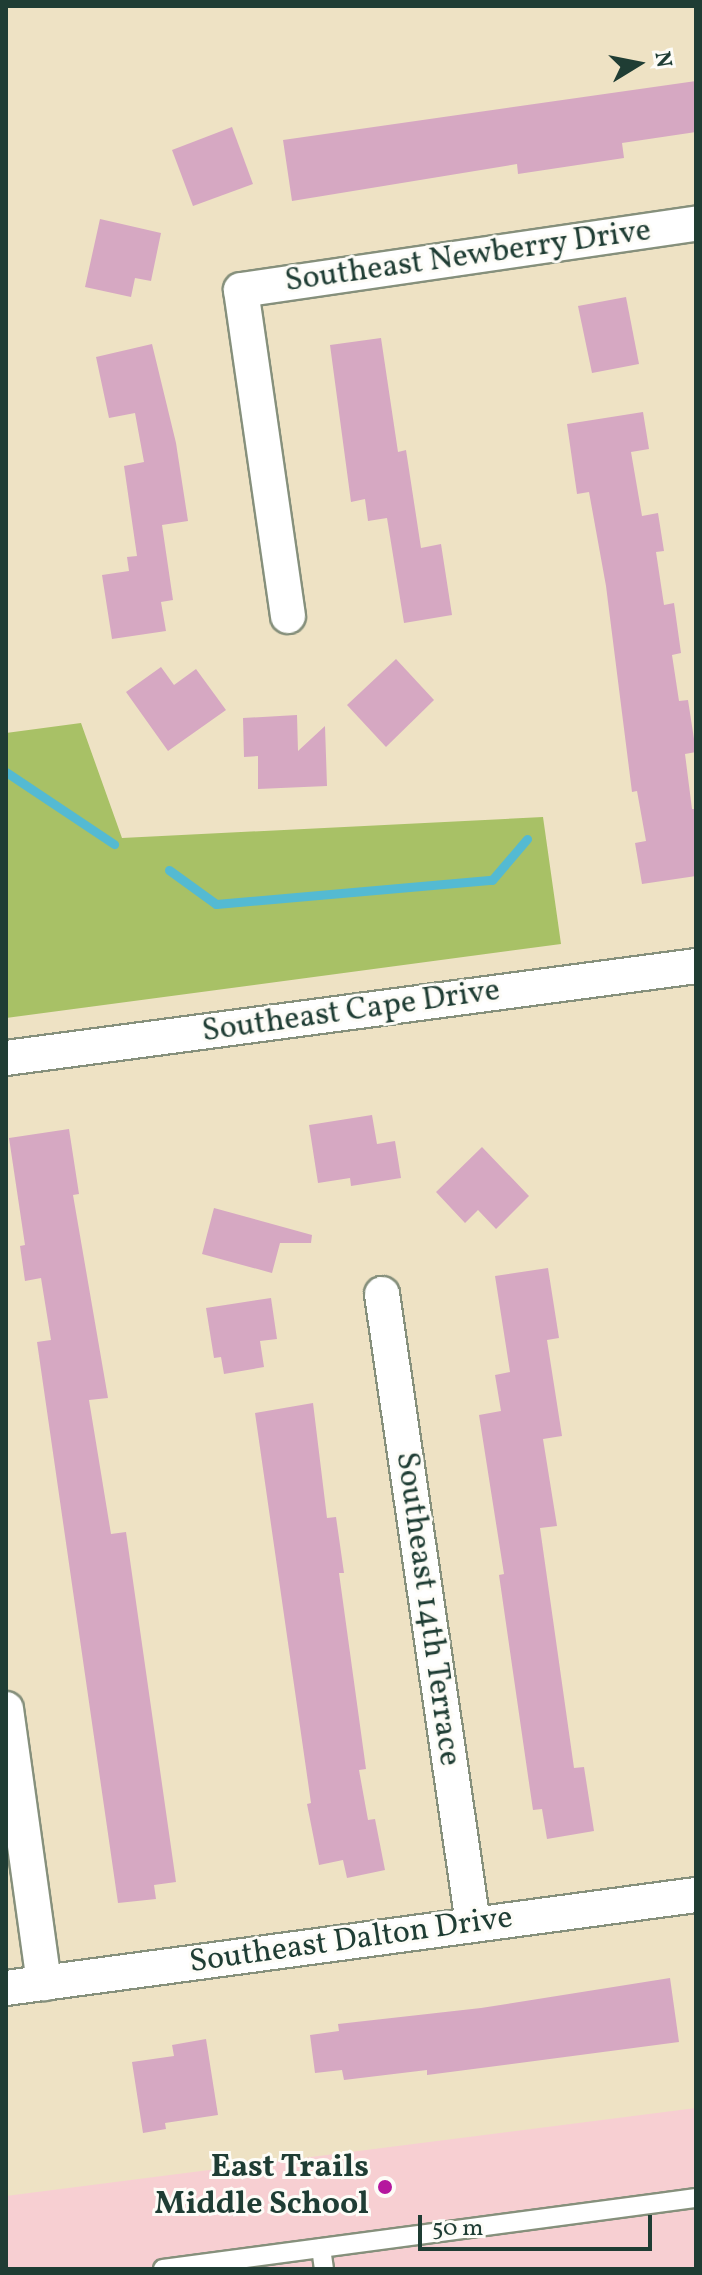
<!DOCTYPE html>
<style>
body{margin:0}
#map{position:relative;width:702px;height:2275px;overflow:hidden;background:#eee2c4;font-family:Vollkorn,serif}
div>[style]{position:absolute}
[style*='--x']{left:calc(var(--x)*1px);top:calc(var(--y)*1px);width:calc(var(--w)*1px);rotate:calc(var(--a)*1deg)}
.built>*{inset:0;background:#f7cfd2}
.green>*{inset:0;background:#a8c166}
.stream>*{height:9px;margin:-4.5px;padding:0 4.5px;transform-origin:4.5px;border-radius:4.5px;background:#54bad2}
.building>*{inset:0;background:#d6a8c2}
.roads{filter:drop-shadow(2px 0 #86907c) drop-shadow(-2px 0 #86907c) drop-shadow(0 2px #86907c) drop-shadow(0 -2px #86907c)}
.service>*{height:18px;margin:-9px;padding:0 9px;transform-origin:9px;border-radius:9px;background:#fff}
.minor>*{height:34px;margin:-17px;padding:0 17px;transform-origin:17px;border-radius:17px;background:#fff}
.dots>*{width:22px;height:22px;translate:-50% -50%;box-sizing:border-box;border:4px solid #fdfcf7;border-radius:50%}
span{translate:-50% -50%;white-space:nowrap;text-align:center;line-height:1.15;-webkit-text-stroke:6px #fdfcf7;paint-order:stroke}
.street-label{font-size:32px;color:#1f3d34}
.poi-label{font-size:32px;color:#1f3d34;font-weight:700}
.right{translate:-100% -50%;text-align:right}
.frame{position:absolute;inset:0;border:8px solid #1f3d34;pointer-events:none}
.north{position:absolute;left:598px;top:24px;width:80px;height:80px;-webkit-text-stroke:6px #fdfcf7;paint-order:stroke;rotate:80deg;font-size:22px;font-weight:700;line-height:32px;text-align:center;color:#1f3d34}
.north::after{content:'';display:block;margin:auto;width:28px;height:36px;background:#1f3d34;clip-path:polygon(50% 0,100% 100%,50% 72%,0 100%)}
.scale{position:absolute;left:418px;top:2215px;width:234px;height:36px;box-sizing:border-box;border:4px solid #1f3d34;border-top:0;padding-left:10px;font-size:24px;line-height:28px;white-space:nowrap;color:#1f3d34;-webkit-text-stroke:6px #fdfcf7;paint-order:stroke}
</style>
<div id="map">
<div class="built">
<i style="clip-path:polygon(696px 2108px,696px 2269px,6px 2269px,6px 2196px)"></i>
</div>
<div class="green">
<i style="clip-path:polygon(81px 723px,122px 838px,543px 817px,561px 944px,6px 1018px,6px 733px)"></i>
</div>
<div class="stream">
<i style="--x:6;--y:772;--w:130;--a:33.7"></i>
<i style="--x:169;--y:870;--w:58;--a:35.9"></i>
<i style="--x:216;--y:904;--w:277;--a:-5"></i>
<i style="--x:492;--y:880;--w:54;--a:-49.5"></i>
</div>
<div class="building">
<i style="clip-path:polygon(696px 81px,696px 132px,622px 143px,624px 158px,518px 174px,517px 164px,292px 201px,283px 140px)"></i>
<i style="clip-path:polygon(232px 127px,253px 184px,193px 206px,172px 150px)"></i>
<i style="clip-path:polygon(100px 219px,161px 233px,151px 281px,135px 278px,131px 297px,85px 287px)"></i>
<i style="clip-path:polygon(626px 297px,639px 364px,592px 373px,578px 306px)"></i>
<i style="clip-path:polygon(381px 338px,398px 452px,406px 450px,421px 548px,441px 544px,452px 615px,404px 623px,387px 518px,368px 521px,365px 499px,351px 502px,330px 345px)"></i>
<i style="clip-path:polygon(152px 344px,176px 443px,188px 521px,162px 525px,173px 600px,161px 602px,166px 631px,112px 639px,102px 575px,129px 571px,127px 557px,137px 556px,124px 466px,144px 462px,135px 413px,109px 418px,96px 357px)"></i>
<i style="clip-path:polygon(643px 412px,649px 449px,631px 452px,642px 516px,658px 513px,664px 551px,656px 552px,664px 605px,674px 603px,681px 653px,672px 655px,679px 701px,688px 700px,696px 752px,685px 754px,692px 809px,696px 809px,696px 876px,642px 884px,635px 843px,646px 841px,637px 791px,632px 792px,606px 586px,589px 492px,577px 494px,567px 424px)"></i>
<i style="clip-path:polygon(396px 659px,434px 700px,386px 747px,347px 705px)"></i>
<i style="clip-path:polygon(161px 667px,174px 685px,196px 669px,226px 710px,168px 751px,126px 692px)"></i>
<i style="clip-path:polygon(297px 715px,298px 751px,325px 726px,327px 786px,258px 789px,258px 756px,244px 757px,243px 718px)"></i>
<i style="clip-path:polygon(372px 1115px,377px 1144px,395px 1141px,401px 1178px,351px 1186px,350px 1178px,318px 1183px,309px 1125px)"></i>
<i style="clip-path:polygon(69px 1129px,79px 1194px,73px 1195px,108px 1398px,89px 1400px,111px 1534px,126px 1532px,176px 1882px,154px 1885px,156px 1899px,118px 1903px,37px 1342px,51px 1340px,41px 1278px,25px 1281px,20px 1246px,25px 1245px,9px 1138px)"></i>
<i style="clip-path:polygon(482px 1147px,529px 1196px,496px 1229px,478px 1210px,465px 1223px,436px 1192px)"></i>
<i style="clip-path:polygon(214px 1208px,312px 1235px,311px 1243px,280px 1243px,272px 1273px,202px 1254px)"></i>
<i style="clip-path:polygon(548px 1268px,559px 1338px,547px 1340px,562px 1436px,543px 1439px,557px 1526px,540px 1528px,574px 1768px,584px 1767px,594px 1831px,547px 1839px,542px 1809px,533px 1810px,528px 1776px,499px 1575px,504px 1574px,479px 1415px,501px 1411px,495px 1375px,510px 1372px,495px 1276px)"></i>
<i style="clip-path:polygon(271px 1298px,277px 1339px,260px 1341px,264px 1367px,224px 1374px,221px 1357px,214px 1358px,206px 1308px)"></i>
<i style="clip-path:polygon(313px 1403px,327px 1518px,336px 1517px,344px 1573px,339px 1573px,366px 1769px,359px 1770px,368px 1820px,375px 1819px,385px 1870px,347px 1878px,343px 1860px,319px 1865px,307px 1804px,311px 1803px,255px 1413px)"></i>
<i style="clip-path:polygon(670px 1978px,679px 2042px,427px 2075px,427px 2070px,344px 2080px,342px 2070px,315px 2073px,310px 2035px,339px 2031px,338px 2024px,481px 2008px)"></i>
<i style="clip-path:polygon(206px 2039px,218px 2115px,165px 2123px,166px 2129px,143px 2133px,132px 2062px,174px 2056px,172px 2045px)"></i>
</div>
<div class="roads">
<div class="service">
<i style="--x:321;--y:2248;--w:21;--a:82"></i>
<i style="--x:163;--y:2269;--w:538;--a:-7.59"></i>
</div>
<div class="minor">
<i style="--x:288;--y:616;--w:329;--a:-98.2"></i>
<i style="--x:241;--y:290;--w:460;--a:-8.3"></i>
<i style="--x:6;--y:1058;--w:696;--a:-7.59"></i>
<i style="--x:382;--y:1294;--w:637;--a:81.78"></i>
<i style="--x:6;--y:1709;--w:277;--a:82.1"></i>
<i style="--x:6;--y:1988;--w:696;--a:-7.68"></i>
</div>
</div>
<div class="dots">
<i style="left:385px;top:2187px;background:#b5179e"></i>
</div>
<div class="street-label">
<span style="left:468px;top:257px;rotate:-8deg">Southeast Newberry Drive</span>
<span style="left:351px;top:1012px;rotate:-8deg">Southeast Cape Drive</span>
<span style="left:427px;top:1609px;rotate:82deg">Southeast 14th Terrace</span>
<span style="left:351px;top:1941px;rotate:-8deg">Southeast Dalton Drive</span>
</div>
<div class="poi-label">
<span class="right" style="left:369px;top:2187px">East Trails<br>Middle School</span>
</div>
<div class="frame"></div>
<div class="north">N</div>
<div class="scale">50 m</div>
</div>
